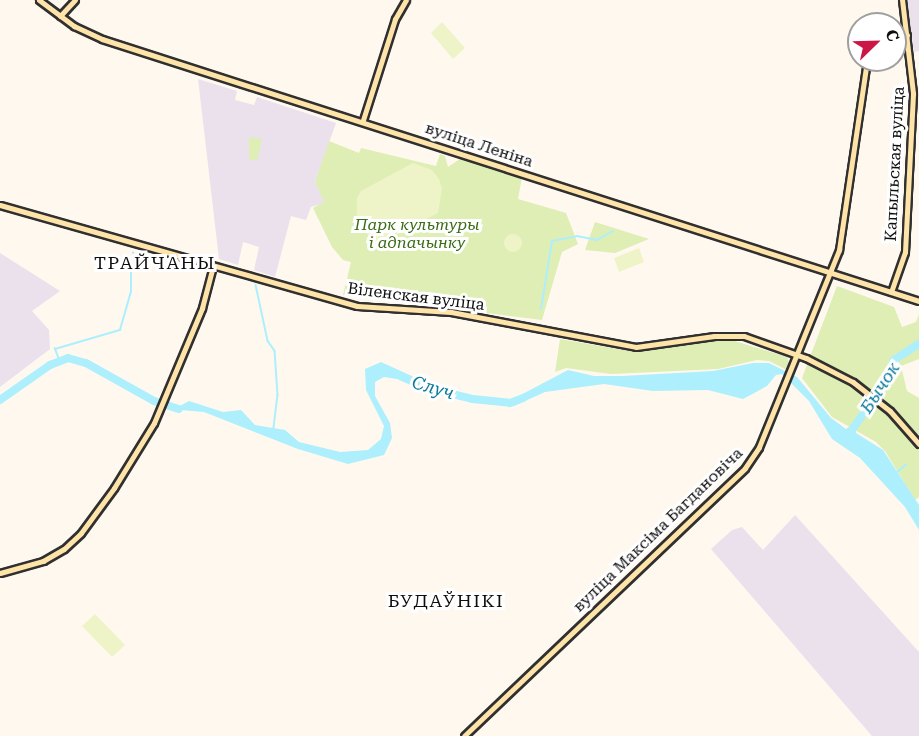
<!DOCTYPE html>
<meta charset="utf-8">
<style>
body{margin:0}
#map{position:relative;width:919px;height:736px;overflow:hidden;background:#fff8ef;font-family:"Roboto Serif",serif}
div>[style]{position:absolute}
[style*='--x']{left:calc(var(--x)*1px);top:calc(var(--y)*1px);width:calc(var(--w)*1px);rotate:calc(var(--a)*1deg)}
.industrial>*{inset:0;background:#eae1ed}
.green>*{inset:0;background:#deeeb4}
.pitch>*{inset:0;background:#eef4c7}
.round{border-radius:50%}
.water>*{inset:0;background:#adeffc}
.stream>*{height:1.5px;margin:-0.75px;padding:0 0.75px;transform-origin:0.75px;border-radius:0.75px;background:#adeffc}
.river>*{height:8px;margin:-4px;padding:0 4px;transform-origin:4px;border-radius:4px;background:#adeffc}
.roads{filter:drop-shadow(2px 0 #303030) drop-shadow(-2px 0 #303030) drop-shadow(0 2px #303030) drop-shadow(0 -2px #303030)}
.secondary>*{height:5px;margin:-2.5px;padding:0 2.5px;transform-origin:2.5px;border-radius:2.5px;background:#ffe4aa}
span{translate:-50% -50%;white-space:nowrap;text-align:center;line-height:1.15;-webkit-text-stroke:6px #fff;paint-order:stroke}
.street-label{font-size:16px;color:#0e0e0e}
.park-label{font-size:16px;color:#3b6c17;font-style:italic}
.neighbourhood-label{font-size:18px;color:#0e0e0e;letter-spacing:1.5px}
.water-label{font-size:18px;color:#0b7b9c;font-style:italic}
.north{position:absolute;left:847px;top:12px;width:60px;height:60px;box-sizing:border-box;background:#fff;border:2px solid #9f9f9f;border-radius:50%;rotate:67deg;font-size:16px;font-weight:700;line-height:24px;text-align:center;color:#0e0e0e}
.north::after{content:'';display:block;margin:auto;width:21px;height:27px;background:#cc1746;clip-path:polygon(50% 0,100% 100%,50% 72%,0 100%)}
</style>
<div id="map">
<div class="industrial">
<i style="clip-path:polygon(907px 0,919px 0,919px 51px,914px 52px)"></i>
<i style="clip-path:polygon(198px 79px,237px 91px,235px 100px,254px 105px,257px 97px,336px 123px,315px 182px,325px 203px,311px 207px,306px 220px,291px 216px,275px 277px,254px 270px,259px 247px,243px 242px,238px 265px,219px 259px)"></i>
<i style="clip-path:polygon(0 253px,60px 291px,32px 311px,49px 330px,50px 349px,0 387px)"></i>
<i style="clip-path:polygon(795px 515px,919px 652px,919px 736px,872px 736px,711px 549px,732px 530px,742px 527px,763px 550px)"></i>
</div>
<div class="green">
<i style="clip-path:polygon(249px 137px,262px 139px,257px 161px,249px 159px)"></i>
<i style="clip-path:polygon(329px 141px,359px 153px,361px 148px,436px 166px,440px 154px,445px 156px,448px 167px,460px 159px,522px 177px,518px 199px,566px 213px,578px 244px,562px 252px,542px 320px,343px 295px,351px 262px,343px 260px,332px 247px,313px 208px,324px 202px,315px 182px)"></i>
<i style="clip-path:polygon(595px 222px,649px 239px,615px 253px,585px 250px)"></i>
<i style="clip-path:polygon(837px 286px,894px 307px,902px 327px,916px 322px,919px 314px,919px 359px,901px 366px,907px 391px,919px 398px,919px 497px,915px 500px,885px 451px,876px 442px,832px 417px,802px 378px)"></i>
<i style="clip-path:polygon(560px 339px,634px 352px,728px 339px,787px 357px,789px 363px,787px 370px,769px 361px,757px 360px,718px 369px,611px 374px,566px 368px,555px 372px)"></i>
</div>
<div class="pitch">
<i style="clip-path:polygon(442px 22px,465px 48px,453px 59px,431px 33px)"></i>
<i style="clip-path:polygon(413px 163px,432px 170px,439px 179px,442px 189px,438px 213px,375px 246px,357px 218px,357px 198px,361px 191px)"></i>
<i class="round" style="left:504px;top:234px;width:18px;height:18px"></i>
<i style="clip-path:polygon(639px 248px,644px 262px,619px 272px,614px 258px)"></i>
<i style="clip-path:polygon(95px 614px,125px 645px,112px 657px,82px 626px)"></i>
</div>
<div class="water">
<i style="clip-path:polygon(381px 362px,425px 382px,424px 391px,397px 379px,384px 377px,375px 382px,375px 396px,390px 423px,392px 438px,384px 455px,348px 464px,298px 449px,204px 412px,169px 409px,171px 405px,180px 406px,189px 401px,223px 412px,241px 410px,255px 425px,285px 430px,299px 442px,340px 452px,368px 450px,381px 439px,384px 426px,366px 390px,365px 369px)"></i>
<i style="clip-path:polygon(753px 363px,769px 363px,797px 377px,831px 418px,846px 429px,853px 424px,856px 433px,883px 450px,919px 505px,919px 530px,905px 507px,860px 458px,832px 439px,809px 401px,782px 374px,776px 375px,767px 386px,743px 399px,708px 390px,653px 391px,604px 384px,545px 392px,514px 406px,513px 399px,568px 370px,594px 376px,623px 376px,713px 371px)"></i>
</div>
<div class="stream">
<i style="--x:133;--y:256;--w:3;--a:-90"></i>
<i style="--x:256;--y:285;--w:57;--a:77.9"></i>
<i style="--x:268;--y:341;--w:12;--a:55"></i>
<i style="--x:275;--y:351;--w:44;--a:86.1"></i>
<i style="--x:278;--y:395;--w:35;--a:97"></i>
<i style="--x:541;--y:309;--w:69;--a:-80.8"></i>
<i style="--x:552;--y:241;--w:25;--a:-11"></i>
<i style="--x:577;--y:236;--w:20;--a:11"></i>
<i style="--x:597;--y:240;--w:18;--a:-29"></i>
<i style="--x:59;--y:360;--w:12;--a:-110"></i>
<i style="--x:55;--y:349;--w:68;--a:-16.3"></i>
<i style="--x:120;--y:330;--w:40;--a:-74"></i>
<i style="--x:131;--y:292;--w:31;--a:-90"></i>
<i style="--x:897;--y:472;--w:11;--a:-38"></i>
</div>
<div class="river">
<i style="--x:415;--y:385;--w:60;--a:13.6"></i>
<i style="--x:473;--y:399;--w:37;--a:6"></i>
<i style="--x:510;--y:403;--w:14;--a:-21"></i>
<i style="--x:0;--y:400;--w:61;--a:-35"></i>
<i style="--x:50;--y:365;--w:19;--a:-21"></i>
<i style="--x:68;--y:358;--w:19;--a:16"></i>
<i style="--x:86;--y:363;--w:78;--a:29.2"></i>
<i style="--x:154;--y:401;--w:26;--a:18"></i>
<i style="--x:850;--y:433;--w:62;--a:-55.5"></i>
<i style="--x:885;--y:382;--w:24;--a:-68"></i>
<i style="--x:894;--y:360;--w:30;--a:-33"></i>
</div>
<div class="roads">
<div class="secondary">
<i style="--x:39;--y:0;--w:44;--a:36.6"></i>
<i style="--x:74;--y:26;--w:31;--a:25"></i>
<i style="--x:102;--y:39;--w:858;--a:17.78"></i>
<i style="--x:60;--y:16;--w:22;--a:-47"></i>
<i style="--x:895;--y:35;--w:12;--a:0"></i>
<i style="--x:363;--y:120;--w:106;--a:-72.4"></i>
<i style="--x:395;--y:19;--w:22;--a:-60"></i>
<i style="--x:0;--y:205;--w:371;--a:15.8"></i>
<i style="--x:357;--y:306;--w:94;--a:3.7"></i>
<i style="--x:451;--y:312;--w:188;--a:10.7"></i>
<i style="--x:636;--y:347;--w:79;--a:-8"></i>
<i style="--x:714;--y:336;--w:30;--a:0"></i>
<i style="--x:744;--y:336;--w:66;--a:19.5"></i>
<i style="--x:806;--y:358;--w:53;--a:27.1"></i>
<i style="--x:853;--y:382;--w:47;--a:38.1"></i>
<i style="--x:890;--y:411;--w:44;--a:48.7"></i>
<i style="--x:891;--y:292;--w:42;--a:-70.7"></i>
<i style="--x:905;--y:252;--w:159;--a:-87.1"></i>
<i style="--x:913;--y:93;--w:94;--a:-96.7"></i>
<i style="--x:0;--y:573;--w:45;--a:-15.6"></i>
<i style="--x:43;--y:561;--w:24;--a:-30"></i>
<i style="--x:64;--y:549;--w:23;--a:-43"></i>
<i style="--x:81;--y:533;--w:56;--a:-53.7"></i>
<i style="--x:114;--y:488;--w:76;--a:-58.4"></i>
<i style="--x:154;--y:423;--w:125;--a:-67.3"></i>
<i style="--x:202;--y:308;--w:43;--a:-75.3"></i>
<i style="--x:464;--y:736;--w:388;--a:-43.6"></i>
<i style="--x:745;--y:468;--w:25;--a:-56"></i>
<i style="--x:759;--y:447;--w:213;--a:-67.9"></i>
<i style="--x:839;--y:250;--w:192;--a:-81.6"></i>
</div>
</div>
<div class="street-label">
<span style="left:479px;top:145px;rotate:18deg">вуліца Леніна</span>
<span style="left:895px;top:164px;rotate:-87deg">Капыльская вуліца</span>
<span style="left:416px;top:297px;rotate:7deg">Віленская вуліца</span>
<span style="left:658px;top:530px;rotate:-44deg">вуліца Максіма Багдановіча</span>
</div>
<div class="park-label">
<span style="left:417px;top:234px">Парк культуры<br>і адпачынку</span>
</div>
<div class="neighbourhood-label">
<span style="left:155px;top:263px">ТРАЙЧАНЫ</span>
<span style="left:446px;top:601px">БУДАЎНІКІ</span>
</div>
<div class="water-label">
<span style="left:433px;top:388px;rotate:16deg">Случ</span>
<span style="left:880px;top:388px;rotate:-57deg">Бычок</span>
</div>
<div class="north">С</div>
</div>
